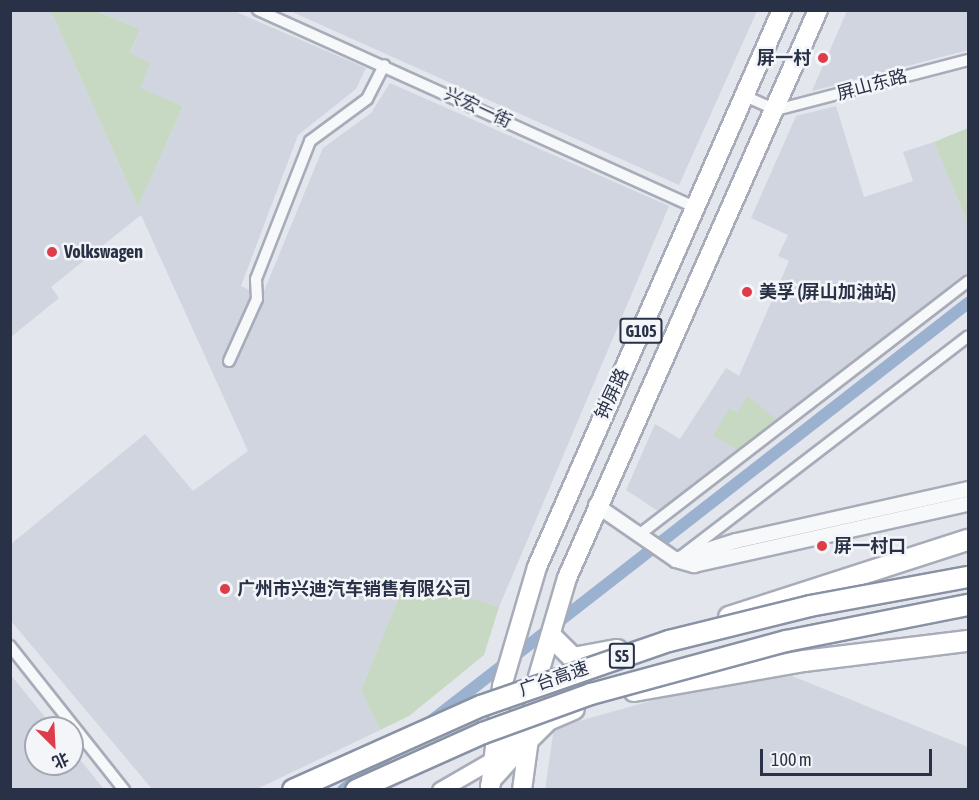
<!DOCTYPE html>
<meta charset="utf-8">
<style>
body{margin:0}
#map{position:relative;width:979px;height:800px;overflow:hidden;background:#e3e6ed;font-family:"Asap Condensed","Noto Sans SC",sans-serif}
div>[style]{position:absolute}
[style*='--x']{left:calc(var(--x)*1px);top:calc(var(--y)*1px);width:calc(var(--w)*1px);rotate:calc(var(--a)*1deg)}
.built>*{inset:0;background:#d1d5df}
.green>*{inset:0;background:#c7d8c3}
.canal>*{height:12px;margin:-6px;padding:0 6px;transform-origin:6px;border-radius:6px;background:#9bb1d0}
.roads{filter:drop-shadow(2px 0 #a7acb8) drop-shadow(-2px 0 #a7acb8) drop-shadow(0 2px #a7acb8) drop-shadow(0 -2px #a7acb8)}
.minor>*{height:10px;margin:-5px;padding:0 5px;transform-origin:5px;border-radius:5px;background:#f7f8fa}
.tertiary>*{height:14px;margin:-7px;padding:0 7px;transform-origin:7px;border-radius:7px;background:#f7f8fa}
.secondary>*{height:15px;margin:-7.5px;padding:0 7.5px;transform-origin:7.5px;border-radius:7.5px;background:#fff}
.trunk>*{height:18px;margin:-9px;padding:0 9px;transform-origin:9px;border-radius:9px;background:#fff}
.motorway>*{height:20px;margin:-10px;padding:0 10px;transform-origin:10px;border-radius:10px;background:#fff}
.bridges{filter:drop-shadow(2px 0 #8992a5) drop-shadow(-2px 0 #8992a5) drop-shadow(0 2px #8992a5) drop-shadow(0 -2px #8992a5)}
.motorway-bridge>*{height:20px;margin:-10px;padding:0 10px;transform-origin:10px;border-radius:10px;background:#fff}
.dots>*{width:16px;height:16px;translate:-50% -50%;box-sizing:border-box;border:3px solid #f3f5f9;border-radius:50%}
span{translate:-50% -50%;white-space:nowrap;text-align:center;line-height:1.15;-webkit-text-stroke:5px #f3f5f9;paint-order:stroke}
.shield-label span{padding:2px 4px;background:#f3f5f9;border:2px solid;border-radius:4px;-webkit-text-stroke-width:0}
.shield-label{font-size:16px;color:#293147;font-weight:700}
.poi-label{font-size:18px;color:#293147;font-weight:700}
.right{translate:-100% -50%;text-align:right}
.left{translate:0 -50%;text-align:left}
.street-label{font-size:18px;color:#293147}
.frame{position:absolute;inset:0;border:12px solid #293147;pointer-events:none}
.north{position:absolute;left:24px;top:716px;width:60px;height:60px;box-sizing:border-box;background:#f3f5f9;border:2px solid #a2a7b2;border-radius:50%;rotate:156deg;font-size:16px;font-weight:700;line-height:24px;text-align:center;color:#293147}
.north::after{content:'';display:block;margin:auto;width:21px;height:27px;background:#de3c49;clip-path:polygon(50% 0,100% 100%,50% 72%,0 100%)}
.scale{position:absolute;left:760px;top:749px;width:172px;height:27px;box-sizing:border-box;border:3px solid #293147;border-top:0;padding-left:8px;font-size:18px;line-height:21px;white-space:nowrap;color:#293147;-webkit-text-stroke:4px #f3f5f9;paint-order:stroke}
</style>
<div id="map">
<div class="built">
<i style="clip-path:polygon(11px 11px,51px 11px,138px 207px,183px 106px,139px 88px,130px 54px,140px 29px,96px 11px,234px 11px,366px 68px,356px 89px,298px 135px,241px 286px,262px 296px,323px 148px,371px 113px,390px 83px,669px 206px,499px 607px,407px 577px,361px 690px,380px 730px,257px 789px,152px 789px,11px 621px,11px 544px,145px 434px,193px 491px,248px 451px,141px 215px,51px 287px,59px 298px,11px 337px)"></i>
<i style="clip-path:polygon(290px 11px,757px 11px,679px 185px)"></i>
<i style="clip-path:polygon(847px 11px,968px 11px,968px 50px,812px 91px)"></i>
<i style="clip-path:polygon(836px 106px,864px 197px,913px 181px,903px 152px,934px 142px,968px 224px,968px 274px,661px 513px,626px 490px,655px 424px,680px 439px,726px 368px,739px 376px,789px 261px,778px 256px,788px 235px,751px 218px,796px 116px)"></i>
<i style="clip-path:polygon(10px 674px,54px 728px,36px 728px,36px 764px,72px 764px,72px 750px,104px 789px,11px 789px)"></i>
<i style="clip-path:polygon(792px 676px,968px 747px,968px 789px,545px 790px,554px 728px,708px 685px)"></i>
</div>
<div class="green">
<i style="clip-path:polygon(51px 11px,96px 11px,140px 29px,130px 53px,150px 63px,140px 88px,183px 106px,138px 207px)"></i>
<i style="clip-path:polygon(968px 128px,968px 224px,934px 142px)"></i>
<i style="clip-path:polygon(748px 396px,779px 422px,740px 451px,713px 435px,730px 408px,737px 413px)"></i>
<i style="clip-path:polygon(407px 577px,499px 607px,484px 655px,409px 716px,380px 730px,361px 690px)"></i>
</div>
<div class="canal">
<i style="--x:431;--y:721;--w:681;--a:-37.9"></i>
<i style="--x:343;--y:790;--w:58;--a:-38"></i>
</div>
<div class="roads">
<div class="minor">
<i style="--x:258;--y:10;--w:482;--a:24.3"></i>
<i style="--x:747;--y:97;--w:32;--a:24"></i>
<i style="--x:776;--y:110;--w:198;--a:-14.6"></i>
<i style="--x:229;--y:361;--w:68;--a:-65.7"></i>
<i style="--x:257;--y:299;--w:20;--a:-93"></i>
<i style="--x:256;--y:279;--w:148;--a:-68.6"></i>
<i style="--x:310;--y:141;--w:71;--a:-36.4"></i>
<i style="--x:367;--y:99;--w:38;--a:-63"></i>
<i style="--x:640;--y:534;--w:414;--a:-37.6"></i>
<i style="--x:683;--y:555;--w:359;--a:-37.5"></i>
<i style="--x:10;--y:646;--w:184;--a:51.6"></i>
</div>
<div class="tertiary">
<i style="--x:596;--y:505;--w:97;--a:34.5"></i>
<i style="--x:676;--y:560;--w:19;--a:16"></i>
<i style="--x:694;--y:565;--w:281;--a:-12.6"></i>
<i style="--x:676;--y:560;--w:63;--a:-17.6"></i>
<i style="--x:736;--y:541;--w:238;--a:-12.6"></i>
</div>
<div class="secondary">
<i style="--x:488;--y:785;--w:54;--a:-48"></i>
<i style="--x:440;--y:790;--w:96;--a:-30"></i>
</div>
<div class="trunk">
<i style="--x:497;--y:730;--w:20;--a:41"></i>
<i style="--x:512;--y:743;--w:19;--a:-16"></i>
<i style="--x:490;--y:790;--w:105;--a:-83.4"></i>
<i style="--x:502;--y:686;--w:124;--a:-73.6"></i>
<i style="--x:537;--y:567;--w:609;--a:-66.26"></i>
<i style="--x:522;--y:790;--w:111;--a:-82.2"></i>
<i style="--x:537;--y:680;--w:106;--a:-73.6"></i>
<i style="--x:567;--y:578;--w:621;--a:-66.16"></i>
</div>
<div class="motorway">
<i style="--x:729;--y:617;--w:251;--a:-17.9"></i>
<i style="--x:551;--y:636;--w:31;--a:45"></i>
<i style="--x:573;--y:658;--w:45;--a:-10.3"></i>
<i style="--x:634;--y:691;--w:173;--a:-10"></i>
<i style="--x:804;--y:661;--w:165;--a:-7"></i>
<i style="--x:530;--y:738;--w:25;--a:-45"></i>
<i style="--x:548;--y:720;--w:28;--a:-23"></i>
</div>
</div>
<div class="bridges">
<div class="motorway-bridge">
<i style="--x:293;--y:790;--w:206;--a:-24.1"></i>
<i style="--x:481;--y:706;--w:199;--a:-19.1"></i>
<i style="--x:669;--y:641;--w:145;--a:-13.9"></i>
<i style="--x:810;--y:606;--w:161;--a:-10.4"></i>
<i style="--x:356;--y:790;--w:139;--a:-24.2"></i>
<i style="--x:483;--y:733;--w:115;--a:-19.9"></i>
<i style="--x:591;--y:694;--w:202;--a:-15.2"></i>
<i style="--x:786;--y:641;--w:186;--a:-11.2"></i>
</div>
</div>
<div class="dots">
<i style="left:823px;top:58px;background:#de3c49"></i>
<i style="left:52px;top:252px;background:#de3c49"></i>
<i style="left:747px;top:292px;background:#de3c49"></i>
<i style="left:822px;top:546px;background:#de3c49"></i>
<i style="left:225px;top:589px;background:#de3c49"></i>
</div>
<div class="shield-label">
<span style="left:641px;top:331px">G105</span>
<span style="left:622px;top:656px">S5</span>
</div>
<div class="poi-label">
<span class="right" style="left:811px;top:58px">屏一村</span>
<span class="left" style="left:64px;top:252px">Volkswagen</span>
<span class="left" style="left:759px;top:292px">美孚 (屏山加油站)</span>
<span class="left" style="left:834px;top:546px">屏一村口</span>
<span class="left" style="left:237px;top:589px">广州市兴迪汽车销售有限公司</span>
</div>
<div class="street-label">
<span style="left:872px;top:85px;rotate:-15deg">屏山东路</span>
<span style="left:478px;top:108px;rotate:25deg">兴宏一街</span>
<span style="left:612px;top:394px;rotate:-65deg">钟屏路</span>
<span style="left:554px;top:679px;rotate:-19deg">广台高速</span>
</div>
<div class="frame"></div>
<div class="north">北</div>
<div class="scale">100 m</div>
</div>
